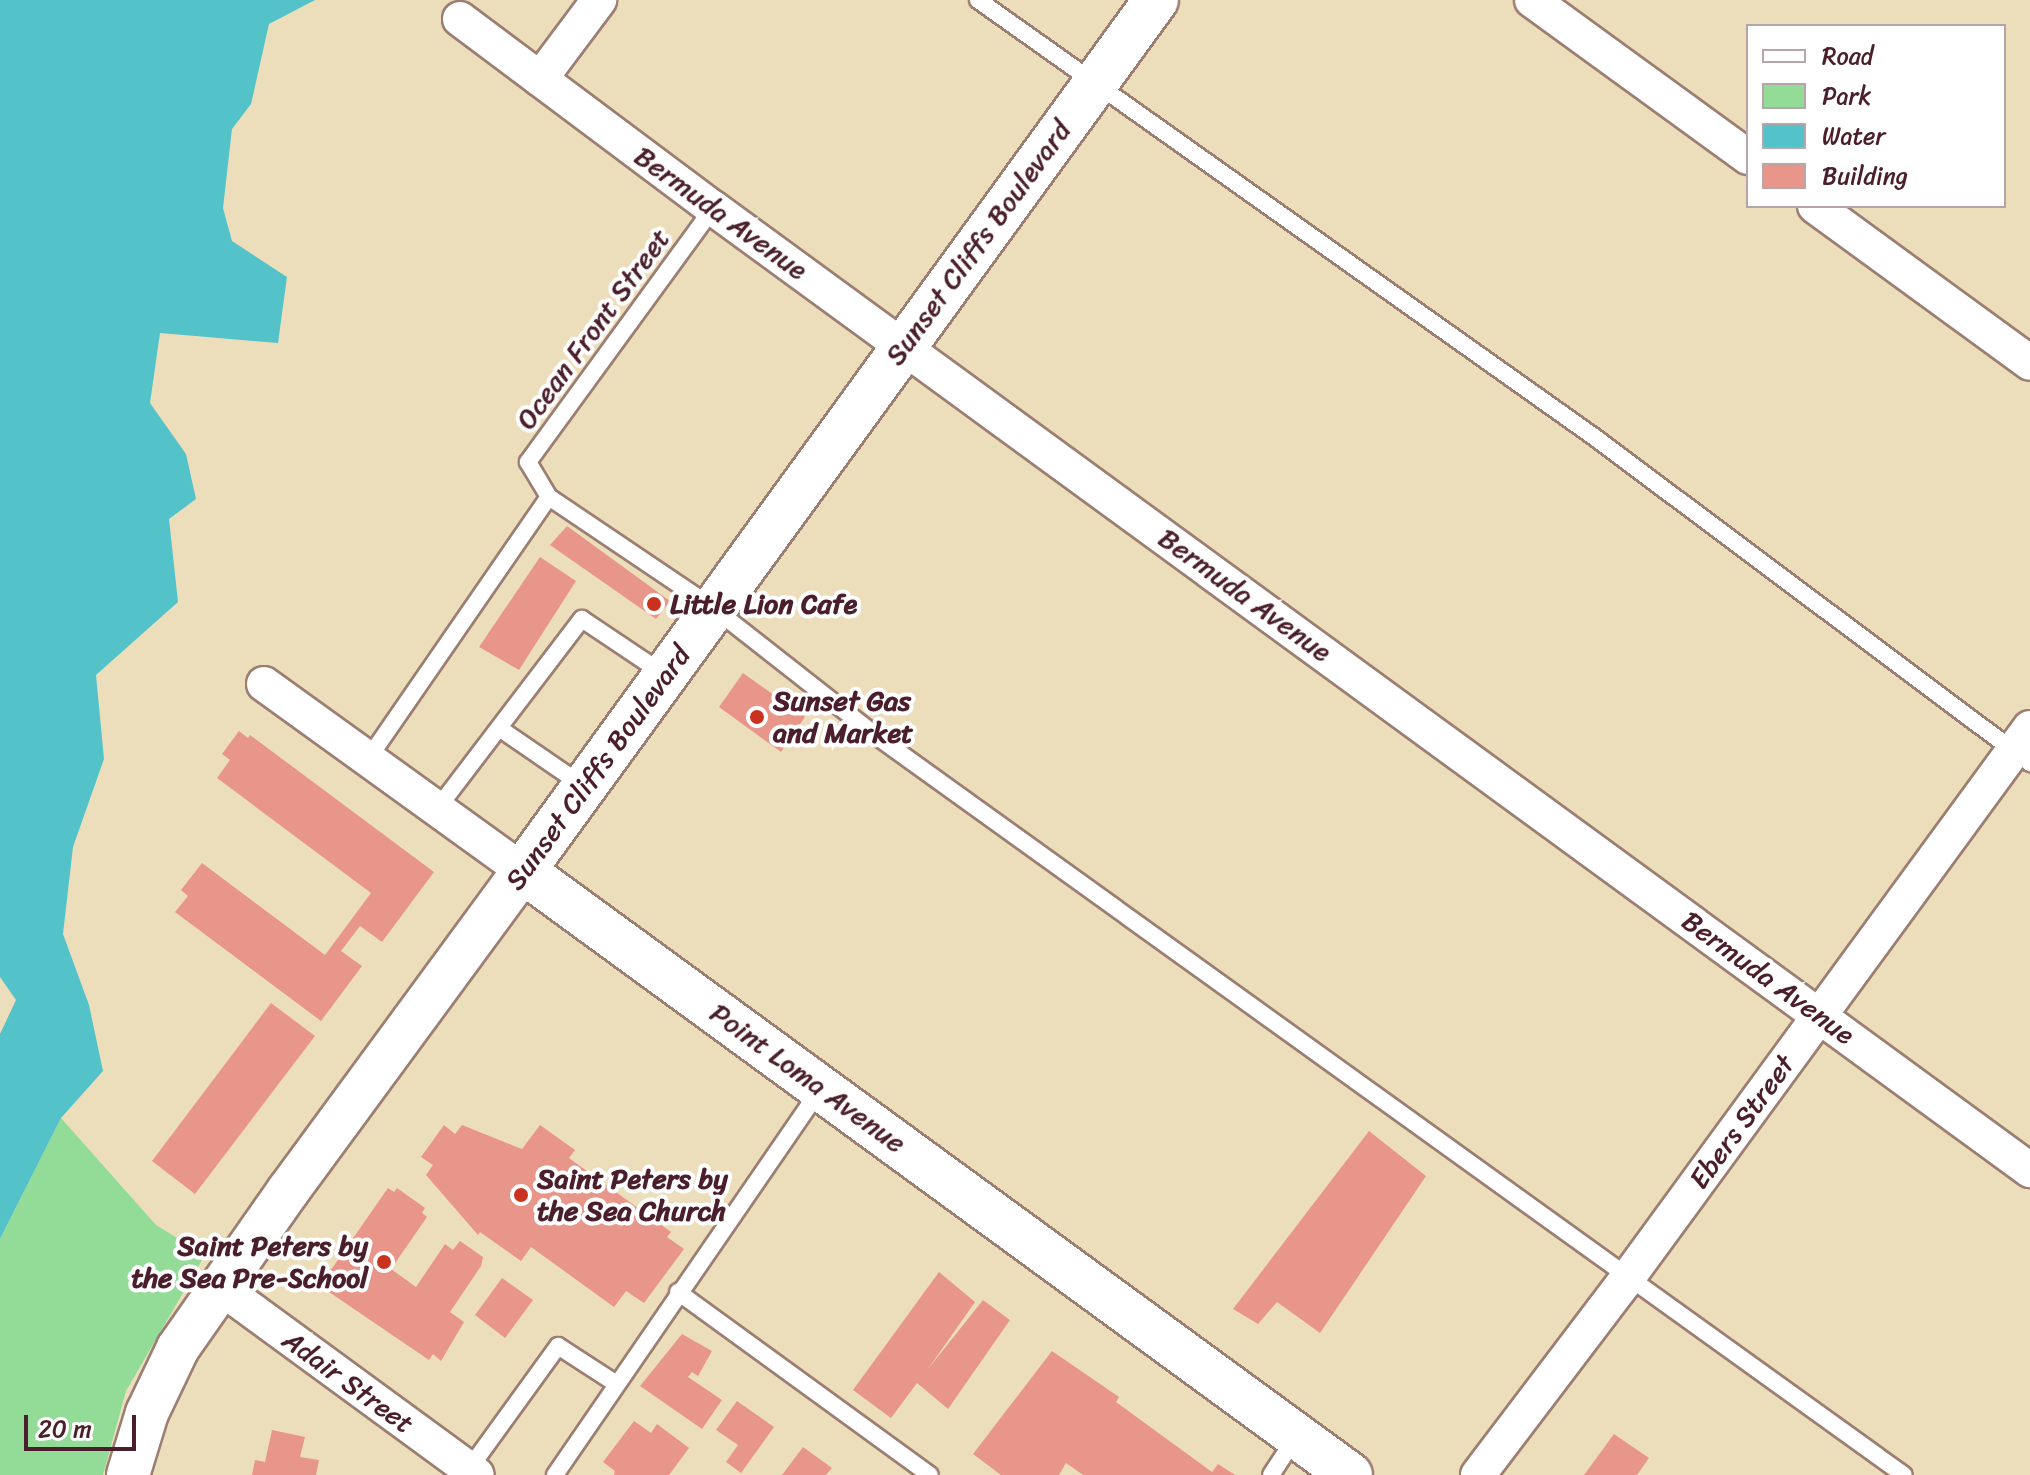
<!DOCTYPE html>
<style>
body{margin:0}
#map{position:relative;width:2030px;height:1475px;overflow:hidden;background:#eddebb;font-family:Sriracha,sans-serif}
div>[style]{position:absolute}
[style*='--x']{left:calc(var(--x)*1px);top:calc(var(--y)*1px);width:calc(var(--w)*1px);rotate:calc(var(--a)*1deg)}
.green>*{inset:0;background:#92dc98}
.water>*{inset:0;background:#54c2c9}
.building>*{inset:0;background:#e9968a}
.roads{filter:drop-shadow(2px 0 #9c7e73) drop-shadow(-2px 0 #9c7e73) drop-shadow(0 2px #9c7e73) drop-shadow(0 -2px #9c7e73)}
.service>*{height:16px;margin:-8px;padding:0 8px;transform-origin:8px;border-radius:8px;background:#fff}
.minor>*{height:34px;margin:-17px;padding:0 17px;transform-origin:17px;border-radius:17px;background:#fff}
.tertiary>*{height:42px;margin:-21px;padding:0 21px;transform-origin:21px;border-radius:21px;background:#fff}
.secondary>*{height:44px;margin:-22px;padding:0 22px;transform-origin:22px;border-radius:22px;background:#fff}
.dots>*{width:22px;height:22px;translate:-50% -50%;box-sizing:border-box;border:4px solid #fff;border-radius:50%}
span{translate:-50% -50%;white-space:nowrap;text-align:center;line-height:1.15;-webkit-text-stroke:8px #fff;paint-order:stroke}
.street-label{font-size:28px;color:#4a1f2b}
.poi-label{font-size:28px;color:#4a1f2b;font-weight:700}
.left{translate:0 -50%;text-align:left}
.right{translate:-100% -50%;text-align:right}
.legend{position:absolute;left:1746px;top:24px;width:260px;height:184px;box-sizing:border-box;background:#fff;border:2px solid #b7a5aa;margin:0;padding:10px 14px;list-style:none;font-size:24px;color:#4a1f2b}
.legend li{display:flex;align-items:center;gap:16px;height:40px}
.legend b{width:40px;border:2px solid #b7a5aa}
.scale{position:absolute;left:24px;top:1415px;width:112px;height:36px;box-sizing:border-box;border:4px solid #4a1f2b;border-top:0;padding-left:10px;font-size:24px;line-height:28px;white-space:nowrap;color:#4a1f2b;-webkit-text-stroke:6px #fff;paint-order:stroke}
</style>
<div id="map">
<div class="green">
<i style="clip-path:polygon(61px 1118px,156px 1225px,205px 1255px,126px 1391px,103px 1475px,0 1475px,0 1239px)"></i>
</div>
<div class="water">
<i style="clip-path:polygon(0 0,315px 0,269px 24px,251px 104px,232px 129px,223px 208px,232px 241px,287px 277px,278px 343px,160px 333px,150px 403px,186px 454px,196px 499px,169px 519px,178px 602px,96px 675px,104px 759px,73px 847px,63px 934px,89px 1005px,103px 1071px,61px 1118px,0 1239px,0 1034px,16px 1000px,0 977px)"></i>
</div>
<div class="building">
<i style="clip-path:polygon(567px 526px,670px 601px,656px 619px,550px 545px)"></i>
<i style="clip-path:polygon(540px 557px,576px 581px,519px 670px,479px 647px)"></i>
<i style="clip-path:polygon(743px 673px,805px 717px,781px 752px,719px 707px)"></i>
<i style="clip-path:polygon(239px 731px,248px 738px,250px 735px,434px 872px,382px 942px,360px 926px,341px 951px,362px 966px,321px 1021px,175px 912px,188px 896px,181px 890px,202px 863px,325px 955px,371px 893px,217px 778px,230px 760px,222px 754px)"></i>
<i style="clip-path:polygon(271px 1003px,315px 1036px,195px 1194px,152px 1161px)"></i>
<i style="clip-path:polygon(444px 1125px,455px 1134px,462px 1125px,522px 1149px,540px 1125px,575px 1150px,569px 1158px,671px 1232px,667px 1237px,684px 1249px,644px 1303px,626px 1291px,614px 1307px,531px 1247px,521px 1261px,480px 1232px,478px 1235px,426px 1175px,433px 1165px,421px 1157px)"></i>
<i style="clip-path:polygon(1369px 1131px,1426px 1176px,1320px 1333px,1277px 1302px,1258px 1324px,1233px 1309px)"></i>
<i style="clip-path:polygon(388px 1188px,394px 1192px,397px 1188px,425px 1208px,422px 1213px,427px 1217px,391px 1269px,416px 1287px,445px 1244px,453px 1250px,460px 1241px,483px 1257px,481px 1266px,450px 1312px,464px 1322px,441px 1361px,433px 1354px,429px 1360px,326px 1290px,332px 1281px,326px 1277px)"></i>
<i style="clip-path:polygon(939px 1272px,975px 1302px,928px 1369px,983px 1300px,1010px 1320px,948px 1409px,917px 1383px,891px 1418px,853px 1390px)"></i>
<i style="clip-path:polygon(502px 1278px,533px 1300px,505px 1338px,475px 1315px)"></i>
<i style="clip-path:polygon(682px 1334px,712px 1351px,698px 1376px,692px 1372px,688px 1377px,722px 1400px,702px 1429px,640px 1386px)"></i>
<i style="clip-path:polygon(1052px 1351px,1119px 1397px,1116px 1402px,1212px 1472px,1218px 1464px,1235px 1475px,1083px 1475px,1066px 1463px,1059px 1475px,1001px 1475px,973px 1454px)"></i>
<i style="clip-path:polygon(737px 1401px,774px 1427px,741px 1473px,726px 1462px,738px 1445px,716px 1430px)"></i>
<i style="clip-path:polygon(634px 1421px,651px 1433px,657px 1424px,689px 1448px,669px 1475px,614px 1475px,615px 1471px,603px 1462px)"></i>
<i style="clip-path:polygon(272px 1430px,305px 1437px,300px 1457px,319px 1460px,316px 1475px,252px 1475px,255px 1460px,265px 1462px)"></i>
<i style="clip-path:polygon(1614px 1434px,1649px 1458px,1637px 1475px,1584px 1475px)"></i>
<i style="clip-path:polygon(803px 1447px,832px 1468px,826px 1475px,782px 1475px)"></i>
</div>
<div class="roads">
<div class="service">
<i style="--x:978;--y:0;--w:759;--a:35.34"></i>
<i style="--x:1597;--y:439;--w:541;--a:36.81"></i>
<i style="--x:549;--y:497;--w:197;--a:34"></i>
<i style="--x:712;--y:607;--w:212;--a:38.1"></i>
<i style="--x:879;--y:738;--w:1262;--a:35.72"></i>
<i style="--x:499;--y:728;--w:101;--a:34.5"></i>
<i style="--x:368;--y:759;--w:318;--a:-55.4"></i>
<i style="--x:549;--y:497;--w:41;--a:-121"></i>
<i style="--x:528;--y:462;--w:314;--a:-53.9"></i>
<i style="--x:437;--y:809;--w:239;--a:-52.7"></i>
<i style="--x:582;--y:619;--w:99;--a:33.9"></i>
<i style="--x:678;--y:1292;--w:311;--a:36"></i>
<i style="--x:469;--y:1469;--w:152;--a:-54.1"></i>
<i style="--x:558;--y:1346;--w:68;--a:33"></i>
<i style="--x:555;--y:1475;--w:468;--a:-55.5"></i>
<i style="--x:1271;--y:1475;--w:45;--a:-56.7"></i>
</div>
<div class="minor">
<i style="--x:1532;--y:0;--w:267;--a:36"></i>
<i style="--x:460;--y:19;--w:316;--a:36.8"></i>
<i style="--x:713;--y:208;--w:1631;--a:36.15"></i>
<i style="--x:540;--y:79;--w:99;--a:-53.2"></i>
<i style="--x:1815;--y:206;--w:266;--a:36.1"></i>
<i style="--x:264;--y:684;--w:319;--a:35.8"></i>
<i style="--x:220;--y:1287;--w:318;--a:36.2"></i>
<i style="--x:1478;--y:1475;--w:250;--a:-52.8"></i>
<i style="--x:1629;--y:1276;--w:679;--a:-53.81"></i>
</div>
<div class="tertiary">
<i style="--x:128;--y:1475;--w:65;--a:-73"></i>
<i style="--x:147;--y:1413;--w:72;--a:-64.5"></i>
<i style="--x:178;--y:1348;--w:192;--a:-55"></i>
<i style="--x:288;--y:1191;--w:397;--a:-53.7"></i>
</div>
<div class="secondary">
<i style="--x:1156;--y:0;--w:1077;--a:126.01"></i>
<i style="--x:523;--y:871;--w:1024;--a:36.14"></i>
</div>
</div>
<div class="dots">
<i style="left:654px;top:604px;background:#c8321e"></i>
<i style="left:757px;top:717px;background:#c8321e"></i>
<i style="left:521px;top:1195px;background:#c8321e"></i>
<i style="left:384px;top:1262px;background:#c8321e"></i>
</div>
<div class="street-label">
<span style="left:721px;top:213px;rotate:36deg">Bermuda Avenue</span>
<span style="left:978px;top:243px;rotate:-54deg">Sunset Cliffs Boulevard</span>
<span style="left:593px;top:329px;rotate:-54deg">Ocean Front Street</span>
<span style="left:1245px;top:595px;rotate:36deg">Bermuda Avenue</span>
<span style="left:598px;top:768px;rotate:-54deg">Sunset Cliffs Boulevard</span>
<span style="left:1768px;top:978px;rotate:36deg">Bermuda Avenue</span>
<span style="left:808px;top:1078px;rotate:36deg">Point Loma Avenue</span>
<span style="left:1742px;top:1122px;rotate:-54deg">Ebers Street</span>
<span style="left:348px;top:1382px;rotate:36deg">Adair Street</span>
</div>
<div class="poi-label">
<span class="left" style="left:670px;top:604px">Little Lion Cafe</span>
<span class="left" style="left:773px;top:717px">Sunset Gas<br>and Market</span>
<span class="left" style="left:537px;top:1195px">Saint Peters by<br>the Sea Church</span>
<span class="right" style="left:368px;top:1262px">Saint Peters by<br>the Sea Pre-School</span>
</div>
<ul class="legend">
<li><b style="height:10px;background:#fff"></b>Road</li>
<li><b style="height:22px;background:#92dc98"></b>Park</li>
<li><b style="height:22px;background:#54c2c9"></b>Water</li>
<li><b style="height:22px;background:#e9968a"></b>Building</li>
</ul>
<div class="scale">20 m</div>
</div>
